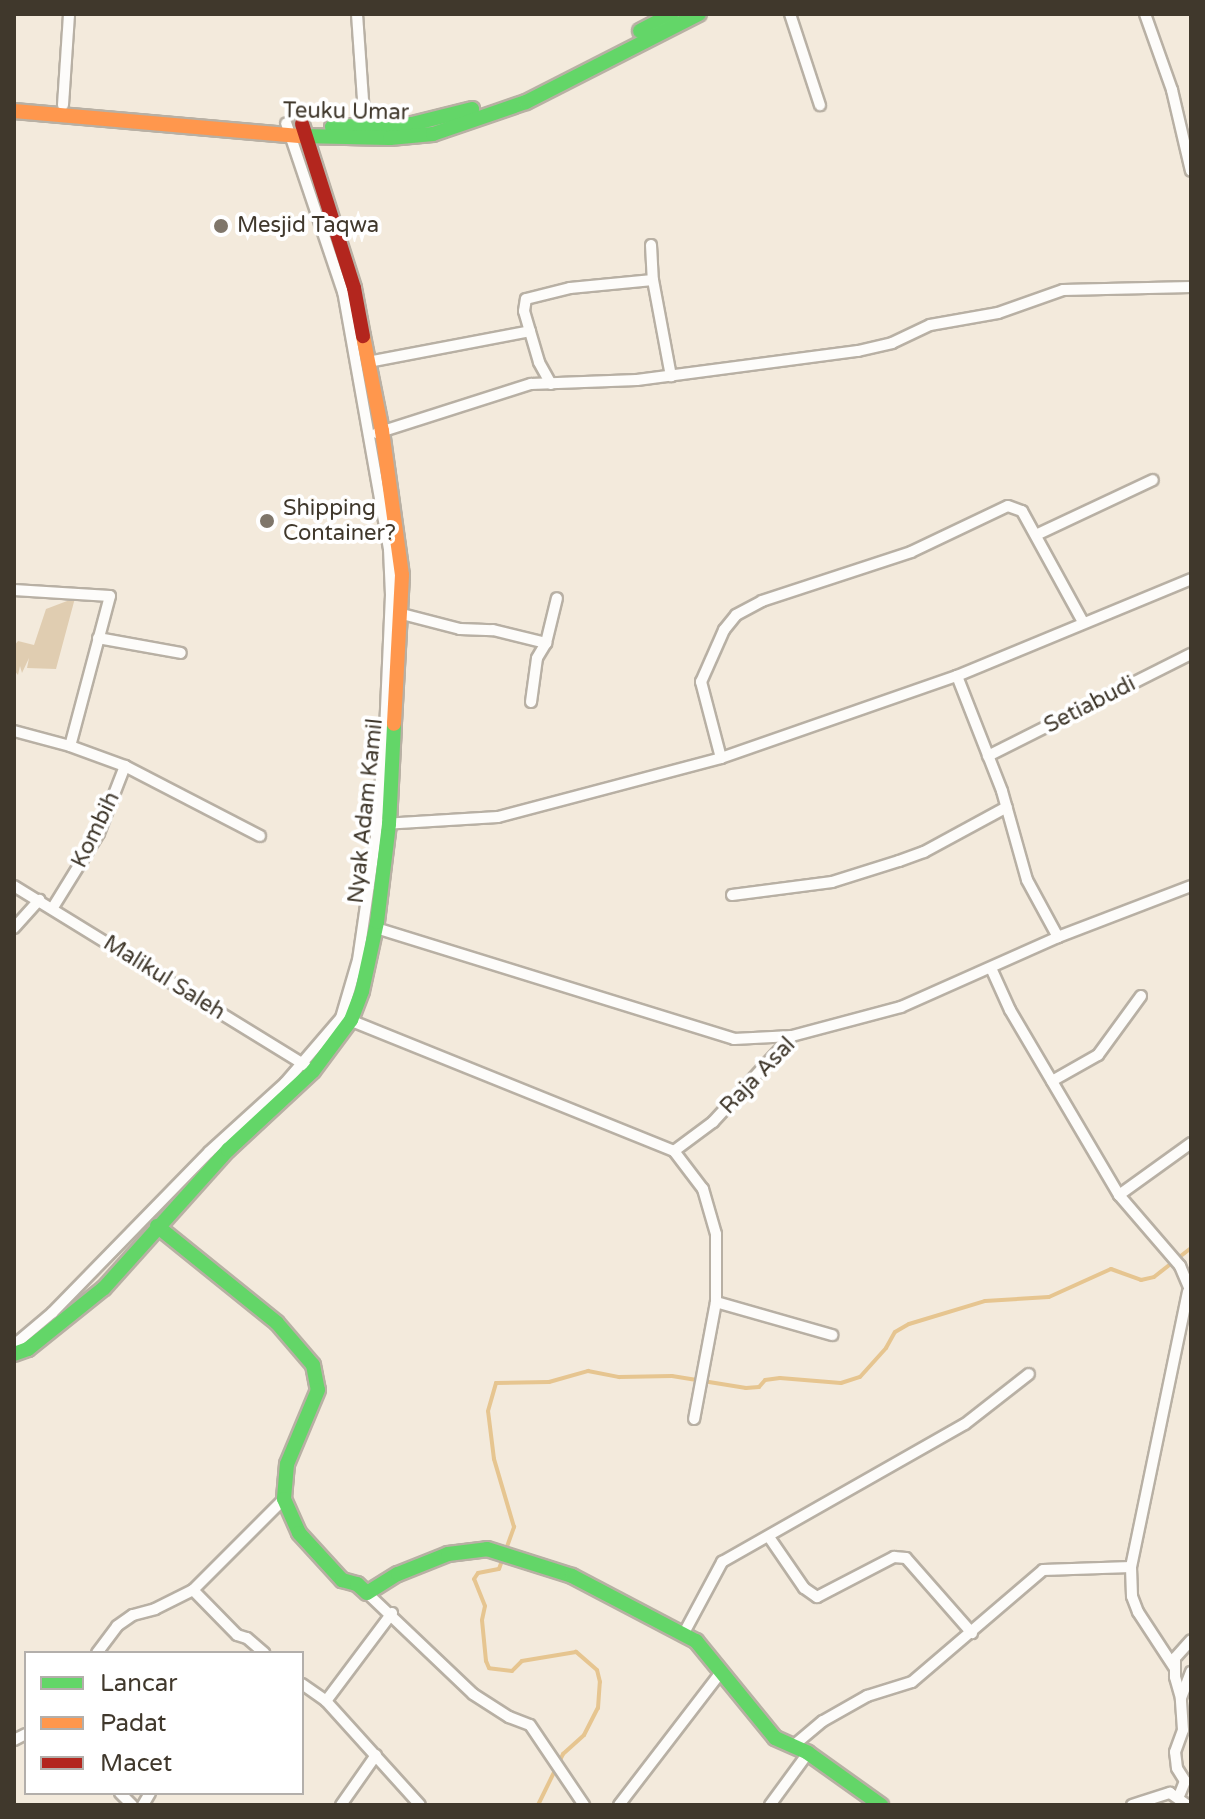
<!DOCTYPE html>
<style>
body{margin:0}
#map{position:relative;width:1205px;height:1819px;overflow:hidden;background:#f3eadc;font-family:"Varela Round",sans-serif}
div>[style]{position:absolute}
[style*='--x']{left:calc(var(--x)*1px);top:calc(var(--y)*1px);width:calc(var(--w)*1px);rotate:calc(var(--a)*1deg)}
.green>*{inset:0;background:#e0cdb1}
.stream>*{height:4px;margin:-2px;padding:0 2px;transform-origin:2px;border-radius:2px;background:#e6c590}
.roads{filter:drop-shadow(2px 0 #b8b0a4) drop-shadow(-2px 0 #b8b0a4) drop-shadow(0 2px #b8b0a4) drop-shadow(0 -2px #b8b0a4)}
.street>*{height:10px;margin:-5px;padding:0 5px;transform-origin:5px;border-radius:5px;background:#fdfcfa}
.fast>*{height:14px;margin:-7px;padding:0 7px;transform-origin:7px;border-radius:7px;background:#63d668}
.slow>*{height:14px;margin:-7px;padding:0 7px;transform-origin:7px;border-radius:7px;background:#ff974d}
.jam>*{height:14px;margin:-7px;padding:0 7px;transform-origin:7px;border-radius:7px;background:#b3261e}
.dots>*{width:22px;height:22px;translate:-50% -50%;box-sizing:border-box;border:4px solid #fff;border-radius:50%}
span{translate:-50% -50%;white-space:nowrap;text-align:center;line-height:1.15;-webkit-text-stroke:8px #fff;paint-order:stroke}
.street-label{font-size:22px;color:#40382c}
.poi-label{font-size:22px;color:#40382c}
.left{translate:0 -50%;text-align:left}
.frame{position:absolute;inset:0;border:16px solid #40382c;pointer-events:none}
.legend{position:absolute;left:24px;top:1651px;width:280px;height:144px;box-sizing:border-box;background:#fff;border:2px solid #b3afab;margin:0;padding:10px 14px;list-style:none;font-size:24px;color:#40382c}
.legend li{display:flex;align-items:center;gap:16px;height:40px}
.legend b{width:40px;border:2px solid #b3afab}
</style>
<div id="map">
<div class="green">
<i style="clip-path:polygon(75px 598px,56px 669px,27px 668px,29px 658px,22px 673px,20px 666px,18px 675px,14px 670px,14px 646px,18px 641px,34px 645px,46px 609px)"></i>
</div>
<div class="stream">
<i style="--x:538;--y:1805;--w:57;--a:-63.9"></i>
<i style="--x:563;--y:1754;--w:28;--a:-42"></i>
<i style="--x:584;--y:1735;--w:30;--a:-63"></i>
<i style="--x:598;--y:1708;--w:26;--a:-86"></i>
<i style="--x:600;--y:1682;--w:12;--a:-104"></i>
<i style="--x:597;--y:1670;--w:28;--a:-139"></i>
<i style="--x:576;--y:1652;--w:55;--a:170.5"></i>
<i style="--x:522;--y:1661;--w:14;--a:135"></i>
<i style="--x:512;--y:1671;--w:23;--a:-173"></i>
<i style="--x:489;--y:1668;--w:8;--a:-113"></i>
<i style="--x:486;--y:1661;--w:41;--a:-95.6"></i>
<i style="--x:482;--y:1620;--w:14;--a:-78"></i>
<i style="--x:485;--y:1606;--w:29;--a:-112"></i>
<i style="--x:474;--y:1579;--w:7;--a:-56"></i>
<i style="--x:478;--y:1573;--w:21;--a:-11"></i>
<i style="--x:499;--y:1569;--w:45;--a:-70.3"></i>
<i style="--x:514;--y:1527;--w:71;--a:-106.4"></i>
<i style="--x:494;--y:1459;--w:48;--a:-97.1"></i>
<i style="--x:488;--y:1411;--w:29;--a:-74"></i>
<i style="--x:496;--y:1383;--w:53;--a:-1.1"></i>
<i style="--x:549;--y:1382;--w:41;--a:-15.8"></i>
<i style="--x:588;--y:1371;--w:32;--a:11"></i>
<i style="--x:619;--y:1377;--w:53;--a:-1.1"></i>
<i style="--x:672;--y:1376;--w:75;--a:9.2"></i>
<i style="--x:746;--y:1388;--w:13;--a:-4"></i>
<i style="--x:759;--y:1387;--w:9;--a:-49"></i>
<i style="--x:765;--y:1380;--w:15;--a:-8"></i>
<i style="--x:780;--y:1378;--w:61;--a:4.7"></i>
<i style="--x:841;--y:1383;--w:20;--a:-18"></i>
<i style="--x:860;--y:1377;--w:39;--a:-48"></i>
<i style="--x:886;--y:1348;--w:18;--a:-61"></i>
<i style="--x:895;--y:1332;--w:16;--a:-30"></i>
<i style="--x:909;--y:1324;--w:79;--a:-16.8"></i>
<i style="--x:985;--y:1301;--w:64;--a:-3.6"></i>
<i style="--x:1049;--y:1297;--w:68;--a:-24.3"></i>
<i style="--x:1111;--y:1269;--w:32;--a:20"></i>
<i style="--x:1141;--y:1280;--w:13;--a:-13"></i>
<i style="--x:1154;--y:1277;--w:47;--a:-38.1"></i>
</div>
<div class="roads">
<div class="street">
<i style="--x:357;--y:14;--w:115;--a:86"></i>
<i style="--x:790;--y:14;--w:96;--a:71.8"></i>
<i style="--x:1145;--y:14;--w:81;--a:70.4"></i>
<i style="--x:1172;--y:90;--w:83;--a:76.8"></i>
<i style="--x:63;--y:105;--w:91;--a:-86.2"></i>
<i style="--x:651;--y:245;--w:35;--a:87"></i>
<i style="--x:653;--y:280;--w:98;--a:79.4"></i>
<i style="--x:368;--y:362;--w:165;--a:-10.8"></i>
<i style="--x:551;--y:384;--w:25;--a:-119"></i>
<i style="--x:539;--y:362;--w:53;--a:-106.4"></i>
<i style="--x:524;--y:311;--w:12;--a:-81"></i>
<i style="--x:526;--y:299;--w:45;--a:-14"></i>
<i style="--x:570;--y:288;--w:83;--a:-5.5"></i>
<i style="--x:377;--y:433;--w:162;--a:-17.7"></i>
<i style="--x:531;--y:384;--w:106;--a:-2.2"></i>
<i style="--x:637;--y:380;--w:223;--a:-7.5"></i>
<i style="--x:858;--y:351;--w:35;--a:-13"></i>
<i style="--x:892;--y:343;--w:42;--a:-25.3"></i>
<i style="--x:930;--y:325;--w:69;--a:-10"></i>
<i style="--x:998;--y:313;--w:69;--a:-19.5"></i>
<i style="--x:1063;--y:290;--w:128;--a:-1.3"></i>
<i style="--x:1036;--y:535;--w:129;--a:-25.2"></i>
<i style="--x:14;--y:590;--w:96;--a:3.6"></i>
<i style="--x:110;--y:596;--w:155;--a:104.9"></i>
<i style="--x:402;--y:614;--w:60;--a:14.5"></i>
<i style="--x:460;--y:629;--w:33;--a:2"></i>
<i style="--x:493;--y:630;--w:55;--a:13.8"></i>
<i style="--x:98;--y:638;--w:84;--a:10.2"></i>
<i style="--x:957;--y:676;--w:123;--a:68.6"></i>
<i style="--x:1002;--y:791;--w:92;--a:74.3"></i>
<i style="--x:1027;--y:880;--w:65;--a:61.5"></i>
<i style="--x:531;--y:702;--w:44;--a:-82.2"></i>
<i style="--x:537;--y:658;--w:17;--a:-59"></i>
<i style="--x:546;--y:643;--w:46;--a:-76.3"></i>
<i style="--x:14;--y:731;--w:58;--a:15"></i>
<i style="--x:70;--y:746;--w:59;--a:20"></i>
<i style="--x:125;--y:766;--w:72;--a:111.2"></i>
<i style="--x:99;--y:833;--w:89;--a:121.7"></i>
<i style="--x:988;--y:756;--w:227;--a:-26.7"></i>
<i style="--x:721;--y:758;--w:79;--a:-104.7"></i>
<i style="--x:701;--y:682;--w:57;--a:-66.1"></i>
<i style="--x:724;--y:630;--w:19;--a:-51"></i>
<i style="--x:736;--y:615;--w:30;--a:-28"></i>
<i style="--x:762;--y:601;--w:157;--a:-18.2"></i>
<i style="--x:911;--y:552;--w:107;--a:-25.4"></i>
<i style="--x:1008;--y:506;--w:15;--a:20"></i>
<i style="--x:1022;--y:511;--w:127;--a:61.2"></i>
<i style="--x:125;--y:766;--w:152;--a:27.4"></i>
<i style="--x:383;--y:824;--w:115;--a:-3.5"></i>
<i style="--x:498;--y:817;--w:231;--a:-14.8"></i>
<i style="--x:721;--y:758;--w:250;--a:-19.2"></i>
<i style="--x:957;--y:676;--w:253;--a:-22.5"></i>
<i style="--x:14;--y:886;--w:342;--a:31.6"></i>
<i style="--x:732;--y:895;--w:101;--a:-7.4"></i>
<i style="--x:832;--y:882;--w:70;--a:-17.4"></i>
<i style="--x:899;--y:861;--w:27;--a:-20"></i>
<i style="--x:924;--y:852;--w:94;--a:-28.5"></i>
<i style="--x:14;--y:928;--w:38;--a:-48"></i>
<i style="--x:376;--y:928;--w:375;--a:17.2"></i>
<i style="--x:734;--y:1039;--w:58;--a:-3"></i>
<i style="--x:991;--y:968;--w:46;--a:65.7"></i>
<i style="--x:1010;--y:1010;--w:215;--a:59.5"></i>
<i style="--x:1119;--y:1195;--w:94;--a:49.3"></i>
<i style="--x:1180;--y:1266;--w:28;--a:67"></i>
<i style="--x:347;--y:1019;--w:353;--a:22"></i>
<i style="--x:674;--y:1151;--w:49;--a:-36.6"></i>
<i style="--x:713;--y:1122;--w:117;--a:-47.4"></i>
<i style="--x:792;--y:1036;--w:113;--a:-14.9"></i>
<i style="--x:901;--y:1007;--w:172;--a:-24"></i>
<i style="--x:1058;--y:937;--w:142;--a:-21"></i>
<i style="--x:1052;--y:1081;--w:53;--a:-29.5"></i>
<i style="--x:1098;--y:1055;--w:73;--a:-53.9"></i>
<i style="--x:674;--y:1151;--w:48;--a:52.7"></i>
<i style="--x:703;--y:1189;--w:47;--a:73.9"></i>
<i style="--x:716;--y:1234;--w:68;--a:90"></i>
<i style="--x:716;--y:1302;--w:119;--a:100.6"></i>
<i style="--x:1119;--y:1195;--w:89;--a:-35.8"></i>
<i style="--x:716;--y:1302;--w:121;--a:15.9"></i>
<i style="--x:14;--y:1345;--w:50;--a:-40.1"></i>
<i style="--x:52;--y:1313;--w:225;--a:-45.7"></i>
<i style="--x:209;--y:1152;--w:103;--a:-42.2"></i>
<i style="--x:285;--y:1083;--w:86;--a:-49.3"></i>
<i style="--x:341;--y:1018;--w:60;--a:-73.7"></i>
<i style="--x:358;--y:960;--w:125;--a:-81.7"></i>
<i style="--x:376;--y:836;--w:104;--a:-85.1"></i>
<i style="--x:385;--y:732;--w:137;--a:-87.5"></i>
<i style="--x:391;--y:595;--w:46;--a:-92.5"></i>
<i style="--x:389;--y:549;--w:261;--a:-100.1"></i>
<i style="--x:343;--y:292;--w:178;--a:-108.6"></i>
<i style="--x:769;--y:1537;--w:62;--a:55.5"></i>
<i style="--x:804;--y:1588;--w:16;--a:35"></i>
<i style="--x:817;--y:1597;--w:87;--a:-27.5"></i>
<i style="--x:894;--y:1557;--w:12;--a:5"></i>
<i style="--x:906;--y:1558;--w:100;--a:48.7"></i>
<i style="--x:193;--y:1590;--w:63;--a:45.6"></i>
<i style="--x:237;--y:1635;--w:10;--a:17"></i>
<i style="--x:247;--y:1638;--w:23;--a:41"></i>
<i style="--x:367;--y:1593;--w:146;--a:43.6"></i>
<i style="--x:473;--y:1694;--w:43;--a:32.6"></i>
<i style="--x:509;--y:1717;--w:22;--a:21"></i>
<i style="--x:530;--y:1725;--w:97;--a:56"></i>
<i style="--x:684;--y:1633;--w:81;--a:-61.8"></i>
<i style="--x:722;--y:1562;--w:279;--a:-29.6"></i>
<i style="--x:965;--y:1424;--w:81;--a:-38"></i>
<i style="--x:97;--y:1653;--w:34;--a:-53"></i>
<i style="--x:117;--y:1626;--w:19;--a:-35"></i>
<i style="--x:133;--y:1615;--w:23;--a:-15"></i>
<i style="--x:155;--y:1609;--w:42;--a:-26.6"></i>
<i style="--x:193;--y:1590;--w:129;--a:-45"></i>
<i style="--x:1174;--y:1667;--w:66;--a:-123.2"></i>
<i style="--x:1138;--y:1612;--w:17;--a:-111"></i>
<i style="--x:1132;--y:1596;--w:29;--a:-92"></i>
<i style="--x:1131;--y:1567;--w:281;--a:-78.3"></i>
<i style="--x:302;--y:1684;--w:29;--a:35"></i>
<i style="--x:326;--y:1701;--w:140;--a:47.9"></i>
<i style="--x:1181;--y:1698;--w:22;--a:-106"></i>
<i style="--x:1175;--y:1677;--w:19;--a:-90"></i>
<i style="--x:1175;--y:1658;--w:24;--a:-48"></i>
<i style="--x:326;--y:1701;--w:110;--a:-53.1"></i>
<i style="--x:14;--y:1740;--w:13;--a:-27"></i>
<i style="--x:793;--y:1746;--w:39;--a:-40"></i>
<i style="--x:823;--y:1721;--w:51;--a:-29.6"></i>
<i style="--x:867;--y:1696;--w:47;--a:-17.3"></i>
<i style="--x:912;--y:1682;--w:172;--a:-40.5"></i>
<i style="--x:1043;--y:1570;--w:88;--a:-2"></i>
<i style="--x:120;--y:1793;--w:17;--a:45"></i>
<i style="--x:1179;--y:1796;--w:16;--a:-68"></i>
<i style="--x:1185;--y:1781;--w:15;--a:-122"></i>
<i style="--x:1177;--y:1768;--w:16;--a:-97"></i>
<i style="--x:1175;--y:1752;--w:23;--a:-70"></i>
<i style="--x:1183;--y:1730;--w:32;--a:-94"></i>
<i style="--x:1181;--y:1698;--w:28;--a:-69"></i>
<i style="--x:143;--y:1805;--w:14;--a:-60"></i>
<i style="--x:341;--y:1805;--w:61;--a:-55"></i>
<i style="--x:619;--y:1805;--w:169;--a:-52.5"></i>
<i style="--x:770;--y:1805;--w:64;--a:-53.8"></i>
<i style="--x:1132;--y:1805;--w:40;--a:-18"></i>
<i style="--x:1170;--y:1793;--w:21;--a:35"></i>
</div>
<div class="fast">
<i style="--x:640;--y:31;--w:36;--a:-28"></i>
<i style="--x:332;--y:127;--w:80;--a:-2.1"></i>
<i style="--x:412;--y:124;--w:62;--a:-14"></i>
<i style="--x:302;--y:136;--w:88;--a:1.3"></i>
<i style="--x:390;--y:138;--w:43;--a:-5.3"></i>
<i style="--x:433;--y:134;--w:98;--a:-19"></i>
<i style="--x:526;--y:102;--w:194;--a:-27"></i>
<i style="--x:157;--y:1226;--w:154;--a:38.9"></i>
<i style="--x:277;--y:1323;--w:55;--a:49.4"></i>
<i style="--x:313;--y:1365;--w:25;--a:79"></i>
<i style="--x:318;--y:1390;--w:80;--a:112.7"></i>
<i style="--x:287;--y:1464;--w:35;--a:95"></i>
<i style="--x:284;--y:1499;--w:37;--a:66"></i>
<i style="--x:299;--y:1533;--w:64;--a:47.5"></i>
<i style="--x:342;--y:1580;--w:16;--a:15"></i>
<i style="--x:357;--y:1584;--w:13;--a:42"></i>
<i style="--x:367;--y:1593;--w:36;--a:-32"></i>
<i style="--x:398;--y:1574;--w:54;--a:-21.8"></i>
<i style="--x:448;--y:1554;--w:39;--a:-7"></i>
<i style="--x:487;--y:1549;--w:89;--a:17.6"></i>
<i style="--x:572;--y:1576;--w:140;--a:27.7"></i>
<i style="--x:696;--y:1641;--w:125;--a:50.8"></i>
<i style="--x:775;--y:1738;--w:36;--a:24"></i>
<i style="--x:808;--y:1753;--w:90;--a:35.5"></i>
<i style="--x:14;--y:1354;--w:15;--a:-20"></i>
<i style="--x:28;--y:1349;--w:97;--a:-38.8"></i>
<i style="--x:104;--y:1288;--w:186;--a:-48.1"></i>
<i style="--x:228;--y:1150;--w:116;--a:-42.9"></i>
<i style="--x:313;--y:1071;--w:64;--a:-53.3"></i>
<i style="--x:351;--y:1020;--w:31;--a:-69"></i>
<i style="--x:362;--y:991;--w:71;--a:-77.7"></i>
<i style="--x:377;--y:922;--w:99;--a:-83"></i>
<i style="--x:389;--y:824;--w:100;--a:-87.1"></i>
</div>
<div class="slow">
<i style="--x:14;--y:111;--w:289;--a:5"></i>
<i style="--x:363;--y:336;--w:97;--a:78.7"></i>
<i style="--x:382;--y:431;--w:145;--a:82.1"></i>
<i style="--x:402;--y:575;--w:149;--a:93.1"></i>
</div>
<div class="jam">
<i style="--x:302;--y:124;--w:172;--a:72.4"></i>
<i style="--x:354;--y:288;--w:49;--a:79.4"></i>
</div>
</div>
<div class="dots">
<i style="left:221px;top:226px;background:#7f766a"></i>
<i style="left:267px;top:521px;background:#7f766a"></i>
</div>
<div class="street-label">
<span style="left:346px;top:112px;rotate:1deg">Teuku Umar</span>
<span style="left:1090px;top:705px;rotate:-27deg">Setiabudi</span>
<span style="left:366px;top:811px;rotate:-84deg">Nyak Adam Kamil</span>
<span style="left:96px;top:830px;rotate:-64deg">Kombih</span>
<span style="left:164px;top:978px;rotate:32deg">Malikul Saleh</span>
<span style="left:758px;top:1076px;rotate:-46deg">Raja Asal</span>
</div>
<div class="poi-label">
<span class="left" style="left:237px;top:226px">Mesjid Taqwa</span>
<span class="left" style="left:283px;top:521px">Shipping<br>Container?</span>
</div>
<div class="frame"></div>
<ul class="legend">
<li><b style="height:10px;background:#63d668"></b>Lancar</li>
<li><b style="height:10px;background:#ff974d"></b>Padat</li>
<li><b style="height:10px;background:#b3261e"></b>Macet</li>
</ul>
</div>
